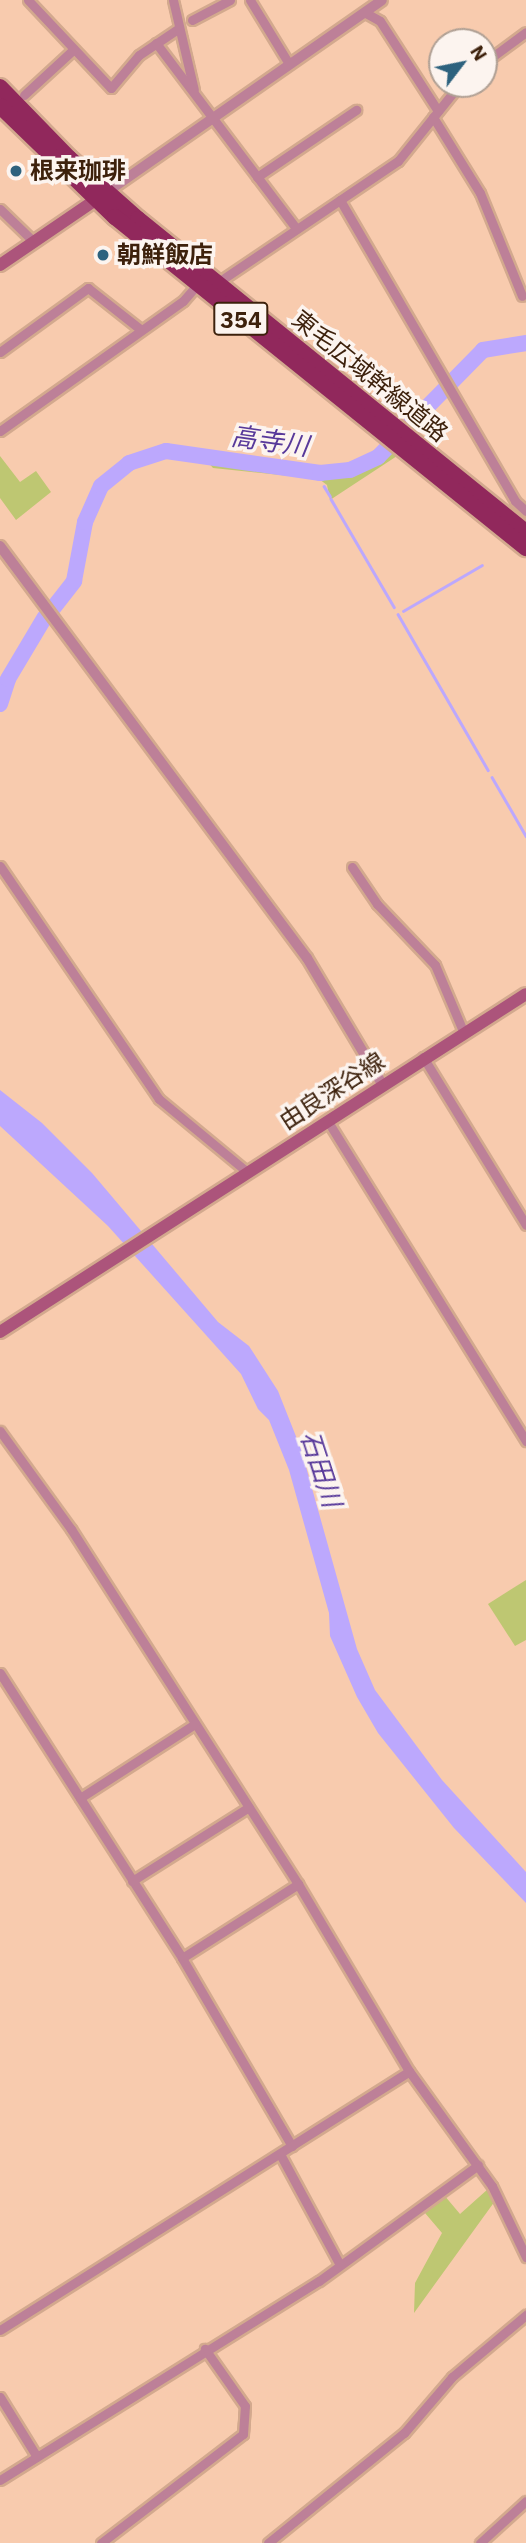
<!DOCTYPE html>
<meta charset="utf-8">
<style>
body{margin:0}
#map{position:relative;width:526px;height:2543px;overflow:hidden;background:#f8cbae;font-family:"IBM Plex Sans","Noto Sans JP",sans-serif}
div>[style]{position:absolute}
[style*='--x']{left:calc(var(--x)*1px);top:calc(var(--y)*1px);width:calc(var(--w)*1px);rotate:calc(var(--a)*1deg)}
.green>*{inset:0;background:#bec772}
.water>*{inset:0;background:#bca8fd}
.stream>*{height:2.5px;margin:-1.25px;padding:0 1.25px;transform-origin:1.25px;border-radius:1.25px;background:#bca8fd}
.river>*{height:16px;margin:-8px;padding:0 8px;transform-origin:8px;border-radius:8px;background:#bca8fd}
.roads{filter:drop-shadow(2px 0 #d3a98e) drop-shadow(-2px 0 #d3a98e) drop-shadow(0 2px #d3a98e) drop-shadow(0 -2px #d3a98e)}
.minor>*{height:9px;margin:-4.5px;padding:0 4.5px;transform-origin:4.5px;border-radius:4.5px;background:#bd8098}
.tertiary>*{height:10px;margin:-5px;padding:0 5px;transform-origin:5px;border-radius:5px;background:#bd8098}
.secondary>*{height:12px;margin:-6px;padding:0 6px;transform-origin:6px;border-radius:6px;background:#ac547b}
.trunk>*{height:16px;margin:-8px;padding:0 8px;transform-origin:8px;border-radius:8px;background:#91285c}
.dots>*{width:19px;height:19px;translate:-50% -50%;box-sizing:border-box;border:4px solid #fcf4ef;border-radius:50%}
span{translate:-50% -50%;white-space:nowrap;text-align:center;line-height:1.15;-webkit-text-stroke:7px #fcf4ef;paint-order:stroke}
.shield-label span{padding:2px 5px;background:#fcf4ef;border:2px solid;border-radius:5px;-webkit-text-stroke-width:0}
.shield-label{font-size:23px;color:#3d210c;font-weight:700}
.poi-label{font-size:24px;color:#3d210c;font-weight:700}
.left{translate:0 -50%;text-align:left}
.street-label{font-size:24px;color:#3d210c}
.water-label{font-size:26px;color:#58399a;font-style:italic}
.north{position:absolute;left:428px;top:28px;width:70px;height:70px;box-sizing:border-box;background:#fcf4ef;border:2px solid #b0a094;border-radius:50%;rotate:58deg;font-size:19px;font-weight:700;line-height:28px;text-align:center;color:#3d210c}
.north::after{content:'';display:block;margin:auto;width:24px;height:32px;background:#2d627e;clip-path:polygon(50% 0,100% 100%,50% 72%,0 100%)}
</style>
<div id="map">
<div class="green">
<i style="clip-path:polygon(390px 451px,397px 456px,330px 500px,327px 485px,319px 479px,213px 468px,207px 461px,336px 477px,364px 468px)"></i>
<i style="clip-path:polygon(0 456px,20px 482px,36px 471px,51px 492px,16px 520px,0 498px)"></i>
<i style="clip-path:polygon(526px 1580px,526px 1640px,515px 1646px,488px 1604px)"></i>
<i style="clip-path:polygon(488px 2189px,495px 2201px,414px 2313px,415px 2283px,442px 2233px,425px 2213px,444px 2195px,460px 2214px)"></i>
</div>
<div class="water">
<i style="clip-path:polygon(0 1090px,42px 1123px,92px 1173px,218px 1322px,249px 1346px,278px 1391px,301px 1449px,357px 1649px,375px 1690px,442px 1780px,526px 1872px,526px 1903px,454px 1828px,378px 1733px,357px 1697px,330px 1636px,329px 1613px,289px 1470px,269px 1420px,258px 1409px,241px 1374px,108px 1226px,0 1126px)"></i>
</div>
<div class="stream">
<i style="--x:324;--y:486;--w:12;--a:59"></i>
<i style="--x:331;--y:499;--w:125;--a:59.7"></i>
<i style="--x:403;--y:611;--w:91;--a:-30.2"></i>
<i style="--x:398;--y:614;--w:180;--a:60"></i>
<i style="--x:492;--y:777;--w:68;--a:60"></i>
</div>
<div class="river">
<i style="--x:54;--y:607;--w:33;--a:-52"></i>
<i style="--x:74;--y:581;--w:60;--a:-79.4"></i>
<i style="--x:85;--y:522;--w:39;--a:-66"></i>
<i style="--x:101;--y:486;--w:36;--a:-39"></i>
<i style="--x:129;--y:463;--w:39;--a:-18"></i>
<i style="--x:166;--y:451;--w:156;--a:8.1"></i>
<i style="--x:320;--y:473;--w:30;--a:-6"></i>
<i style="--x:350;--y:470;--w:31;--a:-25"></i>
<i style="--x:378;--y:457;--w:150;--a:-45.5"></i>
<i style="--x:483;--y:350;--w:44;--a:-9.2"></i>
<i style="--x:0;--y:704;--w:26;--a:-72"></i>
<i style="--x:8;--y:679;--w:72;--a:-59.2"></i>
</div>
<div class="roads">
<div class="minor">
<i style="--x:28;--y:0;--w:121;--a:46.7"></i>
<i style="--x:111;--y:88;--w:43;--a:-49.7"></i>
<i style="--x:139;--y:55;--w:48;--a:-34"></i>
<i style="--x:173;--y:0;--w:92;--a:76.9"></i>
<i style="--x:250;--y:0;--w:75;--a:58.6"></i>
<i style="--x:364;--y:12;--w:18;--a:29"></i>
<i style="--x:380;--y:21;--w:107;--a:57.2"></i>
<i style="--x:192;--y:20;--w:43;--a:-27.8"></i>
<i style="--x:156;--y:43;--w:231;--a:52.9"></i>
<i style="--x:484;--y:63;--w:52;--a:-36.4"></i>
<i style="--x:24;--y:95;--w:67;--a:-42.6"></i>
<i style="--x:433;--y:117;--w:89;--a:58.3"></i>
<i style="--x:480;--y:193;--w:111;--a:67.8"></i>
<i style="--x:257;--y:177;--w:120;--a:-34.1"></i>
<i style="--x:340;--y:200;--w:348;--a:59.8"></i>
<i style="--x:515;--y:501;--w:15;--a:42"></i>
<i style="--x:0;--y:209;--w:47;--a:44.1"></i>
<i style="--x:217;--y:283;--w:218;--a:-34"></i>
<i style="--x:398;--y:161;--w:99;--a:-51.2"></i>
<i style="--x:0;--y:352;--w:109;--a:-36"></i>
<i style="--x:88;--y:288;--w:66;--a:38.3"></i>
<i style="--x:0;--y:431;--w:224;--a:-35.4"></i>
<i style="--x:183;--y:301;--w:23;--a:-49"></i>
<i style="--x:0;--y:866;--w:282;--a:55.7"></i>
<i style="--x:159;--y:1099;--w:113;--a:39.6"></i>
<i style="--x:352;--y:867;--w:45;--a:56"></i>
<i style="--x:377;--y:904;--w:84;--a:46.4"></i>
<i style="--x:435;--y:965;--w:72;--a:67"></i>
<i style="--x:423;--y:1057;--w:197;--a:58.5"></i>
<i style="--x:327;--y:1120;--w:378;--a:58.2"></i>
<i style="--x:0;--y:1431;--w:121;--a:54.1"></i>
<i style="--x:71;--y:1529;--w:421;--a:57.4"></i>
<i style="--x:298;--y:1884;--w:217;--a:59.3"></i>
<i style="--x:409;--y:2071;--w:142;--a:54.2"></i>
<i style="--x:492;--y:2186;--w:79;--a:64.4"></i>
<i style="--x:0;--y:1673;--w:338;--a:57.4"></i>
<i style="--x:182;--y:1958;--w:218;--a:59.7"></i>
<i style="--x:80;--y:1798;--w:137;--a:-32.8"></i>
<i style="--x:132;--y:1881;--w:138;--a:-32.3"></i>
<i style="--x:182;--y:1958;--w:138;--a:-32.5"></i>
<i style="--x:280;--y:2154;--w:126;--a:61.6"></i>
<i style="--x:0;--y:2330;--w:484;--a:-32.3"></i>
<i style="--x:0;--y:2397;--w:70;--a:58.3"></i>
<i style="--x:0;--y:2480;--w:376;--a:-32"></i>
<i style="--x:319;--y:2281;--w:197;--a:-36.1"></i>
<i style="--x:101;--y:2543;--w:179;--a:-37.5"></i>
<i style="--x:243;--y:2434;--w:28;--a:-86"></i>
<i style="--x:245;--y:2406;--w:70;--a:-125.1"></i>
<i style="--x:268;--y:2543;--w:175;--a:-39"></i>
<i style="--x:404;--y:2433;--w:74;--a:-49.4"></i>
<i style="--x:452;--y:2377;--w:97;--a:-40"></i>
<i style="--x:480;--y:2543;--w:62;--a:-42.4"></i>
</div>
<div class="tertiary">
<i style="--x:107;--y:192;--w:335;--a:-34.9"></i>
<i style="--x:0;--y:546;--w:514;--a:53.31"></i>
<i style="--x:307;--y:958;--w:147;--a:59.2"></i>
</div>
<div class="secondary">
<i style="--x:0;--y:265;--w:126;--a:-34.3"></i>
<i style="--x:0;--y:1332;--w:625;--a:-32.72"></i>
</div>
<div class="trunk">
<i style="--x:0;--y:87;--w:99;--a:45.8"></i>
<i style="--x:69;--y:158;--w:92;--a:41.5"></i>
<i style="--x:138;--y:219;--w:499;--a:38.9"></i>
<i style="--x:0;--y:106;--w:160;--a:44"></i>
<i style="--x:115;--y:217;--w:528;--a:38.85"></i>
</div>
</div>
<div class="dots">
<i style="left:16px;top:171px;background:#2d627e"></i>
<i style="left:103px;top:255px;background:#2d627e"></i>
</div>
<div class="shield-label">
<span style="left:241px;top:319px">354</span>
</div>
<div class="poi-label">
<span class="left" style="left:30px;top:171px">根来珈琲</span>
<span class="left" style="left:117px;top:255px">朝鮮飯店</span>
</div>
<div class="street-label">
<span style="left:370px;top:376px;rotate:39deg">東毛広域幹線道路</span>
<span style="left:332px;top:1091px;rotate:-33deg">由良深谷線</span>
</div>
<div class="water-label">
<span style="left:270px;top:441px;rotate:8deg">高寺川</span>
<span style="left:321px;top:1469px;rotate:72deg">石田川</span>
</div>
<div class="north">N</div>
</div>
